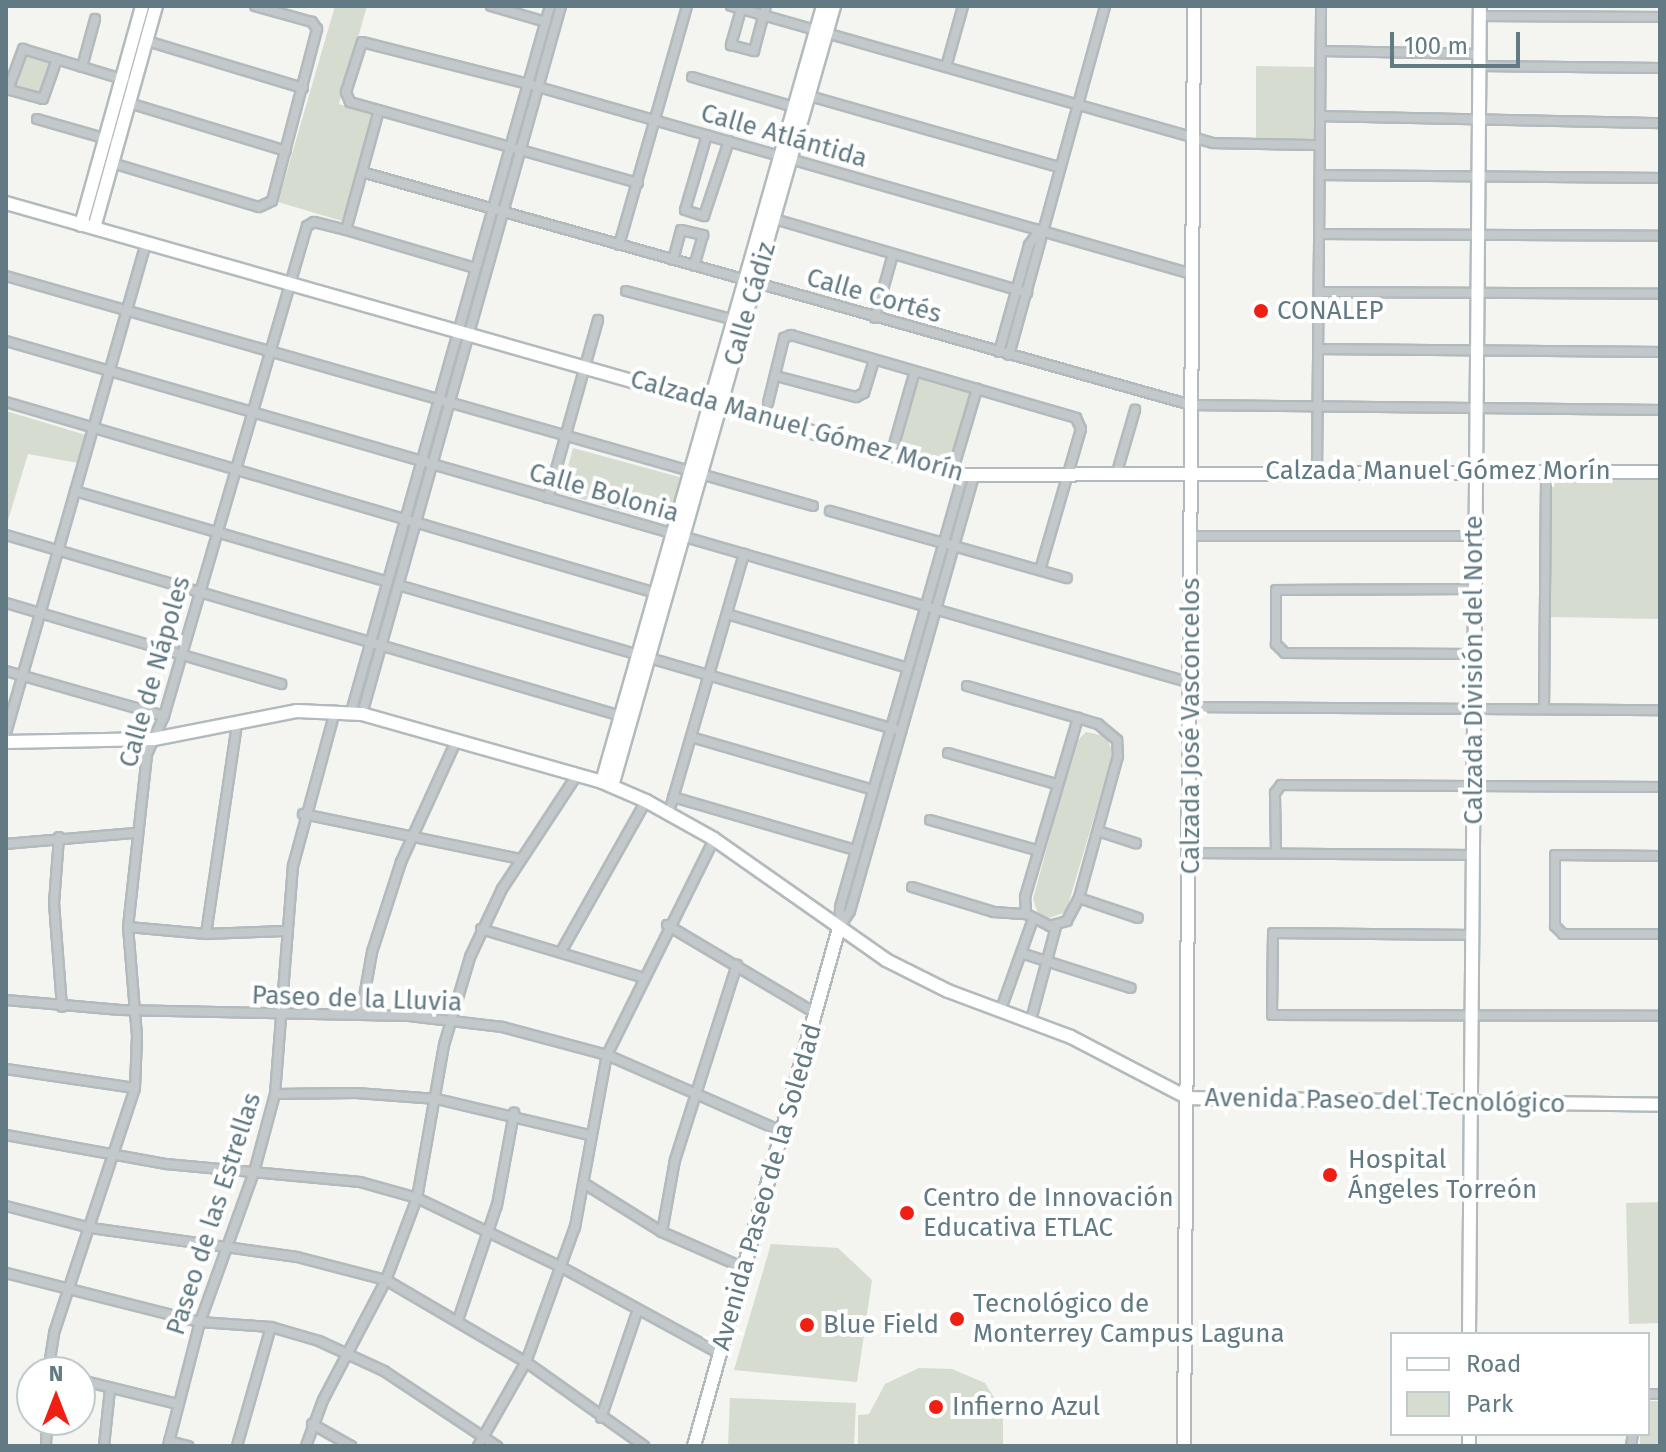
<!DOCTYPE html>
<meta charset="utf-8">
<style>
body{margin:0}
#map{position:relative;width:1666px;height:1452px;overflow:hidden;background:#f4f4f0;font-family:"Fira Sans",sans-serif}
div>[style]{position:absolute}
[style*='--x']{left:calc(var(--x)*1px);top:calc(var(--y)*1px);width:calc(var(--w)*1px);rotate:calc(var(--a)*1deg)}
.green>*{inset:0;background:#d7dcd0}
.roads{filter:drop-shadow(2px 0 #b3babd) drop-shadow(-2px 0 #b3babd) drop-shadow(0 2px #b3babd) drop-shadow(0 -2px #b3babd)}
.street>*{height:8px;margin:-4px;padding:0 4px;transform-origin:4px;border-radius:4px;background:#c3c8ca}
.secondary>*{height:12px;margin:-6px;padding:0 6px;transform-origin:6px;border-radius:6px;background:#fff}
.dots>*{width:22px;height:22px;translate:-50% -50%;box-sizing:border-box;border:4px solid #fff;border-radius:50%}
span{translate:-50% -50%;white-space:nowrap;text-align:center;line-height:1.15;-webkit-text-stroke:8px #fff;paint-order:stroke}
.street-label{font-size:26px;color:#617a83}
.poi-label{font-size:26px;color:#617a83}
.left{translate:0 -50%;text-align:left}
.frame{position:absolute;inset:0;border:8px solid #617a83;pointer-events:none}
.legend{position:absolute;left:1390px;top:1332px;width:260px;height:104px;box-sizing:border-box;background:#fff;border:2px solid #c0cacd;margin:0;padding:10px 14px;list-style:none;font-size:24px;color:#617a83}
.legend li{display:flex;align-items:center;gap:16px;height:40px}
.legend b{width:40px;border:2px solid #c0cacd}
.north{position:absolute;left:16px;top:1356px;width:80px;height:80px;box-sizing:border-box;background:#fff;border:2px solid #c0cacd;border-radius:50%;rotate:0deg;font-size:22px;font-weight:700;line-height:32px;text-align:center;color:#617a83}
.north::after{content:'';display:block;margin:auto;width:28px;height:36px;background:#f01f14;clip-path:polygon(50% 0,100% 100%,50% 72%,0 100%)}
.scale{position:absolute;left:1390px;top:32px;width:130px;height:36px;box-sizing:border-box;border:4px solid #617a83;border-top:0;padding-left:10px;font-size:24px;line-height:28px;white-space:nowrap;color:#617a83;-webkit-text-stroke:6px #fff;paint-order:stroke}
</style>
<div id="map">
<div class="green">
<i style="clip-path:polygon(335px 6px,367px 6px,339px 104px,373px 114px,342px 221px,278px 202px)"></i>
<i style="clip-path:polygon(23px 49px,52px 57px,41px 93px,13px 85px)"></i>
<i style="clip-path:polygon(1256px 66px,1317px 67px,1316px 142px,1256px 143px)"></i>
<i style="clip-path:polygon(917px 374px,974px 390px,952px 470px,893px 453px)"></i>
<i style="clip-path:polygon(6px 411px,86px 435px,78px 463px,28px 454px,6px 527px)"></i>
<i style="clip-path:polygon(573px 448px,683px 478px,670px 524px,561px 493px)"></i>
<i style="clip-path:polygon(1549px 476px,1660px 480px,1660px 619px,1550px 617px)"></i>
<i style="clip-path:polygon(1086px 732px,1106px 736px,1113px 753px,1066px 912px,1046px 919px,1038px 914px,1033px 899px,1075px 743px)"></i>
<i style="clip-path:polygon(1660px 1202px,1660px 1323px,1629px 1324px,1626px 1203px)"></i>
<i style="clip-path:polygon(771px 1244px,838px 1248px,872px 1280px,857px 1382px,734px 1370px)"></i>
<i style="clip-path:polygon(919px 1368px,952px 1369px,985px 1383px,1003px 1412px,1003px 1446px,858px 1446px,858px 1415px,869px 1414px,885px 1384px)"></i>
<i style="clip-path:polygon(730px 1398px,856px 1403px,854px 1446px,728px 1446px)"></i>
<i style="clip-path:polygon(1648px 1401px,1660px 1401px,1660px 1446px,1640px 1446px,1640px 1434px,1648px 1434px)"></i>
</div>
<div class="roads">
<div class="street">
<i style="--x:491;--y:6;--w:57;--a:16.2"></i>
<i style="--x:731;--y:6;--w:501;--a:15.87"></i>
<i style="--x:1213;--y:143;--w:107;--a:1.1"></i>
<i style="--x:742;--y:6;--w:41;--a:105.8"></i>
<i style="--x:731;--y:45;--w:24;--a:15"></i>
<i style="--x:754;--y:51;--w:47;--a:-75.1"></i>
<i style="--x:1480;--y:16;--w:180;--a:0.3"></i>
<i style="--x:147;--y:41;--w:163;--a:16.8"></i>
<i style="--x:1321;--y:51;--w:158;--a:1.1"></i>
<i style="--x:1479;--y:66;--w:181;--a:0.6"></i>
<i style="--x:82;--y:67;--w:50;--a:-74.8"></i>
<i style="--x:946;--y:67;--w:63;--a:-74.4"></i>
<i style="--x:692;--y:77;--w:106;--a:16.4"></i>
<i style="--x:6;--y:89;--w:38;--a:15"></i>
<i style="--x:43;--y:99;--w:42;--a:-70.7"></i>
<i style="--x:8;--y:90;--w:44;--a:-69.9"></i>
<i style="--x:23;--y:49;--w:108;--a:16.8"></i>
<i style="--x:806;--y:95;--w:263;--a:15.9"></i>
<i style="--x:129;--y:103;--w:164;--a:17"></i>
<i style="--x:1320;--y:116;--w:340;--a:1.2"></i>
<i style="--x:37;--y:119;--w:76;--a:16"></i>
<i style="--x:707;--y:135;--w:78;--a:106.3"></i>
<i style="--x:685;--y:210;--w:20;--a:18"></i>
<i style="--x:704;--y:216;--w:79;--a:-71.6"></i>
<i style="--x:112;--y:163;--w:153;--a:16.7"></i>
<i style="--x:259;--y:207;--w:14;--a:-25"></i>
<i style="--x:272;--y:201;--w:178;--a:-75.3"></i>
<i style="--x:317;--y:29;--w:9;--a:-126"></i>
<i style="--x:312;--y:22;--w:59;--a:-164.3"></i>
<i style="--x:362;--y:172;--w:861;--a:15.7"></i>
<i style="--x:1191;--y:405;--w:469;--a:0.6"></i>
<i style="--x:1320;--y:175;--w:340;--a:0.5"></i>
<i style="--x:638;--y:183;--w:299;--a:-164.3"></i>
<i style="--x:350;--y:102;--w:11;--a:-112"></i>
<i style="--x:346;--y:92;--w:52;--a:-72.3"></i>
<i style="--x:362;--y:42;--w:171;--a:14.2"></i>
<i style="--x:528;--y:84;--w:691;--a:15.97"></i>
<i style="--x:771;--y:218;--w:267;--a:16.3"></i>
<i style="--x:346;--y:230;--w:124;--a:-74.6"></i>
<i style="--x:1319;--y:234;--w:341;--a:0.3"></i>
<i style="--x:619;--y:245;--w:248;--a:-74.1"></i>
<i style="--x:673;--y:260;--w:31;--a:-75"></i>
<i style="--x:681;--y:230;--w:23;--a:13"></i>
<i style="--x:703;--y:235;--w:32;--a:106"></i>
<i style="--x:6;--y:276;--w:839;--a:15.91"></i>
<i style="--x:626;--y:291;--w:112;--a:15"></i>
<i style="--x:1319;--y:292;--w:341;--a:0.3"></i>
<i style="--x:875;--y:318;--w:66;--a:-74.3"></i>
<i style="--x:6;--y:341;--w:1233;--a:16.1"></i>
<i style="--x:1318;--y:349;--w:342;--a:0.5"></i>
<i style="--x:999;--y:352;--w:111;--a:-74.3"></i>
<i style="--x:1029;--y:245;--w:19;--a:-54"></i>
<i style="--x:1009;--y:355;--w:362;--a:-74.6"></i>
<i style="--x:776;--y:376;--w:83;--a:14.7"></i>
<i style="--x:856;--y:397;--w:9;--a:-27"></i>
<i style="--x:864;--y:393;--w:34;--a:-73"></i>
<i style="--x:6;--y:402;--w:677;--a:16.38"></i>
<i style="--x:768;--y:403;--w:67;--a:-76.2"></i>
<i style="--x:784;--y:338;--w:8;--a:-23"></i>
<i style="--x:791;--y:335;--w:297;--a:16.2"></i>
<i style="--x:1076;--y:418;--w:12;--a:66"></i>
<i style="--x:1081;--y:429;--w:147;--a:106.2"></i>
<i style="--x:891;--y:455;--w:87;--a:-74.1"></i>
<i style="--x:1317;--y:471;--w:465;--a:-89.5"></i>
<i style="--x:1117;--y:472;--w:65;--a:-73.8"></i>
<i style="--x:952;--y:473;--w:88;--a:-73.4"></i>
<i style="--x:75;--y:491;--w:326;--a:16.2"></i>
<i style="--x:548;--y:498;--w:185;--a:-74.3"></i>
<i style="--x:830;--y:511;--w:246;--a:15.8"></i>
<i style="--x:6;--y:535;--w:641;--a:16.4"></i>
<i style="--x:1192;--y:536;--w:283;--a:0"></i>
<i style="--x:398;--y:585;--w:524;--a:16.19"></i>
<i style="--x:6;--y:603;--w:287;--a:16.4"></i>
<i style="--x:727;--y:614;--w:189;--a:16.6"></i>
<i style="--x:1473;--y:654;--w:188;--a:-179.7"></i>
<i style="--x:1285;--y:653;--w:13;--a:-135"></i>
<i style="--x:1276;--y:644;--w:54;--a:-90"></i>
<i style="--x:1276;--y:590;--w:198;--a:-0.3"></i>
<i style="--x:6;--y:671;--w:164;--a:15.9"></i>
<i style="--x:967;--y:686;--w:116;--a:16.1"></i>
<i style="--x:1078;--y:718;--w:21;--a:17"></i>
<i style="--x:1098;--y:724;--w:25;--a:40"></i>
<i style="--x:1117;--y:740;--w:16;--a:86"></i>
<i style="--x:1118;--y:756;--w:147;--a:105.4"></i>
<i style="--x:1079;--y:898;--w:26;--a:118"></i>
<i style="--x:1067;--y:921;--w:18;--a:164"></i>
<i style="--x:1050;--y:926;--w:27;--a:-153"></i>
<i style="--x:1026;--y:914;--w:17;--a:-93"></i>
<i style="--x:1025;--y:897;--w:187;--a:-73.5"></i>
<i style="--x:1191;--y:707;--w:469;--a:0.4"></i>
<i style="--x:1544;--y:709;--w:237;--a:-89.5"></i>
<i style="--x:351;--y:712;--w:734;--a:-74.26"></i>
<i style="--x:362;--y:714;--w:735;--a:-74.3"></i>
<i style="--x:6;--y:733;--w:510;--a:-74.05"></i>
<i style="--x:691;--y:737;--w:190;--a:16.2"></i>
<i style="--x:948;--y:753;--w:112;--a:16"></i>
<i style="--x:673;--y:797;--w:191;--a:16.2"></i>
<i style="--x:669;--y:812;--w:269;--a:-73.8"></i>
<i style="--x:303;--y:814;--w:222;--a:11.7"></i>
<i style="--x:930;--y:820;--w:110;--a:15.8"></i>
<i style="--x:1098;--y:831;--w:40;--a:18"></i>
<i style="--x:59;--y:837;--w:66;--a:94.3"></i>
<i style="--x:54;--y:903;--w:104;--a:85.6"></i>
<i style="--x:6;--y:844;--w:129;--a:-4.9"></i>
<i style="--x:1190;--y:853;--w:282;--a:0.4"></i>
<i style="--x:1276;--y:853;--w:60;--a:-91"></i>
<i style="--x:1275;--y:793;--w:10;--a:-53"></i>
<i style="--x:1281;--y:785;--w:379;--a:0.3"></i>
<i style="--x:1660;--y:856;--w:105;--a:-179.5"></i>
<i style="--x:1555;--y:855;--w:71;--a:90"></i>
<i style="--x:1555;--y:926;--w:11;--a:45"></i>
<i style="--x:1563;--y:934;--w:97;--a:0"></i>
<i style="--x:912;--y:887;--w:86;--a:17"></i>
<i style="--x:994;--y:912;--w:32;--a:4"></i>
<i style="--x:1079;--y:898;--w:62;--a:18.7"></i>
<i style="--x:667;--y:925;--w:174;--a:30.7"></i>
<i style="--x:128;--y:927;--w:78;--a:5.1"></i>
<i style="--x:206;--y:934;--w:78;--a:-2.2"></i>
<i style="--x:839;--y:928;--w:20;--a:-57"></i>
<i style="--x:850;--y:911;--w:452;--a:-74.1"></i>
<i style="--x:839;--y:928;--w:21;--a:-87"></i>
<i style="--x:840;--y:907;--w:449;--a:-74.1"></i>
<i style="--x:481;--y:929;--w:167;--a:16.7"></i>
<i style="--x:206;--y:934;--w:212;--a:-81.6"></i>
<i style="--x:1471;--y:935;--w:198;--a:-179.4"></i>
<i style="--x:1273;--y:933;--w:82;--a:90.7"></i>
<i style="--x:1272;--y:1015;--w:388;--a:0.1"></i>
<i style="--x:562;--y:950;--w:171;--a:-60.6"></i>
<i style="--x:1021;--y:953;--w:115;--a:17.7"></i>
<i style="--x:6;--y:1000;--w:115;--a:5"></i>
<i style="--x:121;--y:1010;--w:288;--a:1.2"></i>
<i style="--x:409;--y:1016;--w:94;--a:6.7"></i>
<i style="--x:502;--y:1027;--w:109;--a:14.9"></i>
<i style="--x:607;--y:1055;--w:192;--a:23.6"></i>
<i style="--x:1001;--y:1009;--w:96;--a:-70.4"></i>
<i style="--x:361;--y:1014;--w:63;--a:-79.9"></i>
<i style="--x:372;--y:952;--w:95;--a:-72.1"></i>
<i style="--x:401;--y:862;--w:135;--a:-65.5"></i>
<i style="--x:1031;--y:1020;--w:96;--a:-75"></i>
<i style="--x:6;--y:1069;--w:130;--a:8.4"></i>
<i style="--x:275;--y:1094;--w:81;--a:-0.7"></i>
<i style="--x:356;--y:1093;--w:81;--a:4.2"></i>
<i style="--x:437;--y:1099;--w:156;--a:13.3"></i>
<i style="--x:6;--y:1135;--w:163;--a:10.3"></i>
<i style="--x:166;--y:1164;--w:195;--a:5.3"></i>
<i style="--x:360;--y:1182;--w:59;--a:15.7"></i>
<i style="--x:417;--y:1198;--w:160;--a:25.6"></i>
<i style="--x:561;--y:1267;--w:180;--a:28.6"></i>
<i style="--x:585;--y:1184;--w:91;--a:31.9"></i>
<i style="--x:662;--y:1232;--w:90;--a:23.7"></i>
<i style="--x:6;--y:1206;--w:88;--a:14.5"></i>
<i style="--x:91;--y:1228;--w:208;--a:8"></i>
<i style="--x:297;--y:1257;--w:92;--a:14.5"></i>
<i style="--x:386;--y:1280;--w:162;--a:30.4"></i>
<i style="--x:526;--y:1362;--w:145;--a:35.4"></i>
<i style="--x:662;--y:1232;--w:73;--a:-79.8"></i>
<i style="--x:675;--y:1160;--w:205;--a:-72.4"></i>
<i style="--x:6;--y:1273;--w:200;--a:14.2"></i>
<i style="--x:200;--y:1322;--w:71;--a:4"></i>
<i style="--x:271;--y:1327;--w:50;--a:16.3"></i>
<i style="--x:319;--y:1341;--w:72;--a:24.8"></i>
<i style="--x:384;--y:1371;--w:136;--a:33.6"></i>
<i style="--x:458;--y:1320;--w:121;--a:-71.3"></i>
<i style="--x:497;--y:1205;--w:94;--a:-79.5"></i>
<i style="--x:48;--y:1372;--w:39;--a:-81"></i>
<i style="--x:54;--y:1333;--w:258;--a:-71.7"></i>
<i style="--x:135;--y:1088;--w:52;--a:-87.8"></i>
<i style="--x:137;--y:1036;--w:109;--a:-94.7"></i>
<i style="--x:128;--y:927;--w:174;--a:-83.7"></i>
<i style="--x:147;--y:754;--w:42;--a:-65.9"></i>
<i style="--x:164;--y:716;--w:510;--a:-73.73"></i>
<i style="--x:307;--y:226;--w:8;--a:-30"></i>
<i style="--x:314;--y:222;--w:33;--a:14"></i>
<i style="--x:346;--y:230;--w:134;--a:16.4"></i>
<i style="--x:80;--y:1380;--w:101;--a:13.8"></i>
<i style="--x:1648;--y:1394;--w:12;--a:0"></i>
<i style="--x:601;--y:1418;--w:112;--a:-71.2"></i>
<i style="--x:312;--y:1424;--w:45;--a:29.4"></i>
<i style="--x:169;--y:1441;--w:20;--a:15"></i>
<i style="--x:46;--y:1446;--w:26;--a:-88"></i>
<i style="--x:104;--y:1446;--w:57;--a:-84"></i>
<i style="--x:168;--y:1446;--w:128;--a:-75.5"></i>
<i style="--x:200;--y:1322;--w:159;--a:-70.2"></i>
<i style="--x:254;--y:1172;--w:81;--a:-74.9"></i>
<i style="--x:275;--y:1094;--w:229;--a:-85.5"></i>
<i style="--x:293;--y:866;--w:161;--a:-74.8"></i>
<i style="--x:237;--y:1446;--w:124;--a:-74.1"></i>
<i style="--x:306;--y:1446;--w:49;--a:-69.7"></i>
<i style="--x:323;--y:1400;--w:136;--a:-62.3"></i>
<i style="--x:386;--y:1280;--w:88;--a:-69.3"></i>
<i style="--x:417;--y:1198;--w:155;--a:-80"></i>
<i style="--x:444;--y:1045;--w:92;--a:-73.5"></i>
<i style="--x:470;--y:957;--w:75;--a:-64.8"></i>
<i style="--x:502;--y:889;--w:136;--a:-56.7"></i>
<i style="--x:478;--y:1446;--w:97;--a:-60.3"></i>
<i style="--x:526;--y:1362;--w:144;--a:-70.1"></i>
<i style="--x:575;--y:1227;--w:175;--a:-79.5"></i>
<i style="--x:607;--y:1055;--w:241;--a:-63.6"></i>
<i style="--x:1631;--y:1446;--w:12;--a:-81"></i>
</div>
<div class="secondary">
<i style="--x:6;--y:203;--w:995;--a:15.87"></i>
<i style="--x:963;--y:475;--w:697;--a:-0.25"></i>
<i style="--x:81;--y:225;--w:227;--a:-74.4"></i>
<i style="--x:94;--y:228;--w:230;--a:-74.4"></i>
<i style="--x:6;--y:742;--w:148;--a:-1.2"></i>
<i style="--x:154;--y:739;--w:146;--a:-11.1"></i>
<i style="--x:297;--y:711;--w:65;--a:2.6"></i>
<i style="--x:362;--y:714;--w:249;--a:15.8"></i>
<i style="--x:602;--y:782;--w:48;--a:23.4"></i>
<i style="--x:646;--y:801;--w:78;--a:29.2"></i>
<i style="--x:714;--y:839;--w:210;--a:35.1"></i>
<i style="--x:886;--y:960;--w:69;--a:26.6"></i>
<i style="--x:948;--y:991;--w:131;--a:20.5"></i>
<i style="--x:1071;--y:1037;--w:132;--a:27.5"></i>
<i style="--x:1188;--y:1098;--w:472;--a:0.8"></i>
<i style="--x:602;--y:782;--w:807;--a:-74.1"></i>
<i style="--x:612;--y:786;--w:811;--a:-74.11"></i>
<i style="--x:1469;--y:1334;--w:1328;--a:-89.53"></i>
<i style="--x:694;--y:1446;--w:538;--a:-74.36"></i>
<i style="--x:1184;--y:1446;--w:1440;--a:-89.6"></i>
<i style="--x:1469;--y:1446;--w:12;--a:-90"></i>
</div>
</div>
<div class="dots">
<i style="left:1261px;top:311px;background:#f01f14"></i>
<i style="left:1330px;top:1175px;background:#f01f14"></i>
<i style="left:907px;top:1213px;background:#f01f14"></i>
<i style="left:957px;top:1319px;background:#f01f14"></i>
<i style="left:807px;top:1325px;background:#f01f14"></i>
<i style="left:936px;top:1407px;background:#f01f14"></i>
</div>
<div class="street-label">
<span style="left:784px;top:136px;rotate:16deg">Calle Atlántida</span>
<span style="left:874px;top:296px;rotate:16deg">Calle Cortés</span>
<span style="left:750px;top:304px;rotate:-74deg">Calle Cádiz</span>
<span style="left:797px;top:426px;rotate:16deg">Calzada Manuel Gómez Morín</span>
<span style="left:1438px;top:471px">Calzada Manuel Gómez Morín</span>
<span style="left:604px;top:493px;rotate:16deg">Calle Bolonia</span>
<span style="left:1474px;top:670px;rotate:-90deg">Calzada División del Norte</span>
<span style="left:155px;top:672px;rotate:-74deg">Calle de Nápoles</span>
<span style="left:1191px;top:726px;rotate:-90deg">Calzada José Vasconcelos</span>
<span style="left:357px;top:999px;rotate:2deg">Paseo de la Lluvia</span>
<span style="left:1385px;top:1101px;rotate:1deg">Avenida Paseo del Tecnológico</span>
<span style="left:767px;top:1187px;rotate:-74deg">Avenida Paseo de la Soledad</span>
<span style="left:214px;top:1214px;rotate:-72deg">Paseo de las Estrellas</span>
</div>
<div class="poi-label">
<span class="left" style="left:1277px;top:311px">CONALEP</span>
<span class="left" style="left:1348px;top:1175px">Hospital<br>Ángeles Torreón</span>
<span class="left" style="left:923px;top:1213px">Centro de Innovación<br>Educativa ETLAC</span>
<span class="left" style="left:973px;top:1319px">Tecnológico de<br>Monterrey Campus Laguna</span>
<span class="left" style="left:823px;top:1325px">Blue Field</span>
<span class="left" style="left:952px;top:1407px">Infierno Azul</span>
</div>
<div class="frame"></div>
<ul class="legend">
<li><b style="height:10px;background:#fff"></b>Road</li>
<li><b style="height:22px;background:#d7dcd0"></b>Park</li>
</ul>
<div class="north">N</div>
<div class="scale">100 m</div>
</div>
